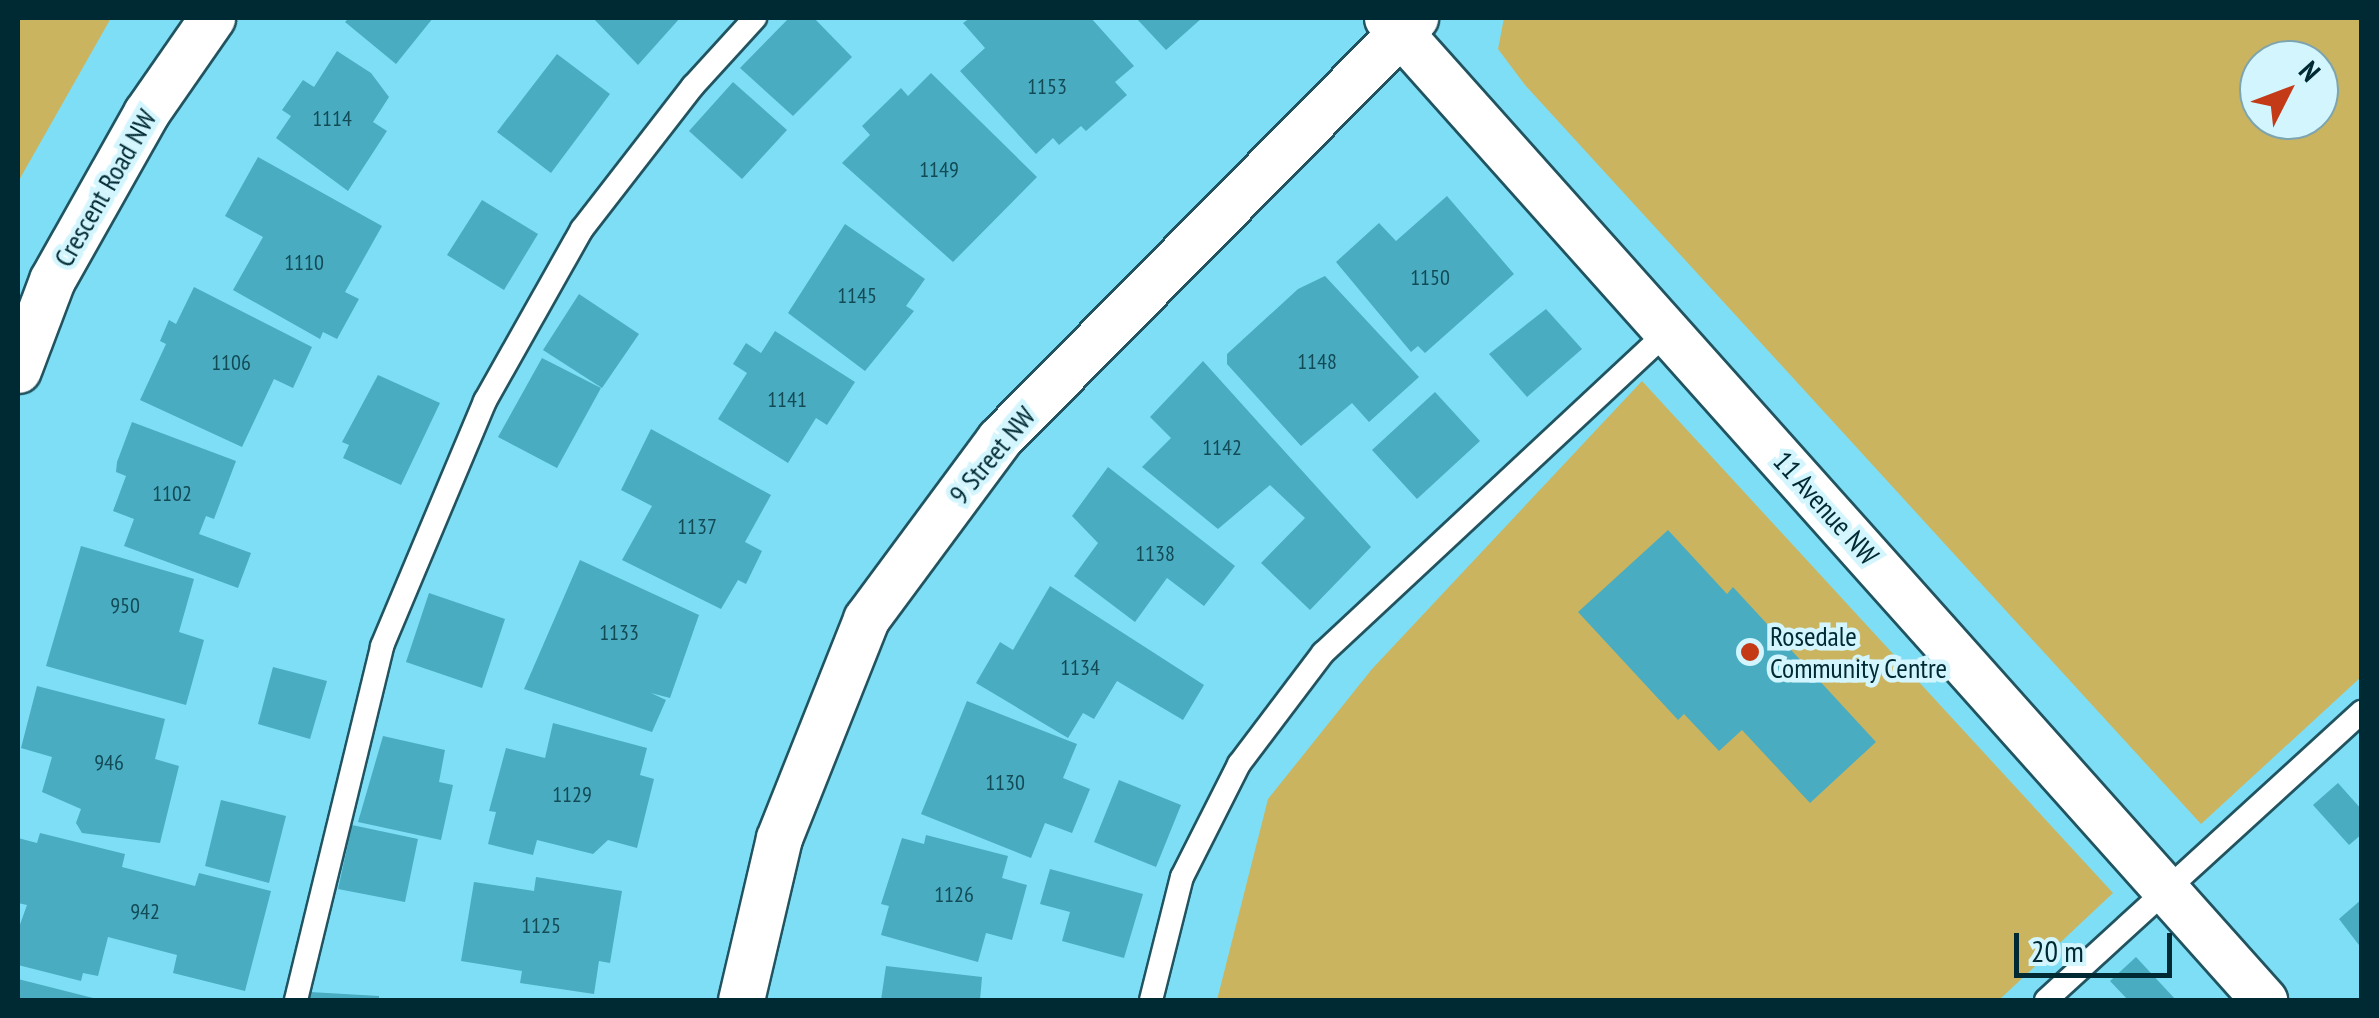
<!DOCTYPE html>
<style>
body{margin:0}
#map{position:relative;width:2379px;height:1018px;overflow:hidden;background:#7edef5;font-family:"PT Sans Narrow",sans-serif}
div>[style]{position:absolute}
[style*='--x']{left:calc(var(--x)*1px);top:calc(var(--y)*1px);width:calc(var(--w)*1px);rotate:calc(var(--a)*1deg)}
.green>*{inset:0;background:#cbb45f}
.building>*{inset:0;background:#49acc1}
.roads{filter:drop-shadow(2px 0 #215460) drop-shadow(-2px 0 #215460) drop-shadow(0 2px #215460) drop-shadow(0 -2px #215460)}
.service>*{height:22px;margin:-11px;padding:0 11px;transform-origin:11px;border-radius:11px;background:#fff}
.minor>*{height:45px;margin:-22.5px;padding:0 22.5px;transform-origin:22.5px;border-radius:22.5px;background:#fff}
.dots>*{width:28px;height:28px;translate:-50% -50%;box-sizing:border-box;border:5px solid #d2f5fe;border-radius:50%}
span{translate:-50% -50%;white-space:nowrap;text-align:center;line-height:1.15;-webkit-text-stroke:9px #d2f5fe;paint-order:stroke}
.number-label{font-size:22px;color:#124a56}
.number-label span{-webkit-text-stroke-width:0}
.street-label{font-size:28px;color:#002a33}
.poi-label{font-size:28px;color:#002a33}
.left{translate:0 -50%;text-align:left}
.frame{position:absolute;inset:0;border:20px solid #002a33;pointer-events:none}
.north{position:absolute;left:2239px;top:40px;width:100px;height:100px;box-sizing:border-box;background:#d2f5fe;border:2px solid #7ea4ad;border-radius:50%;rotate:48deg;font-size:28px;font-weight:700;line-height:40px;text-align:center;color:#002a33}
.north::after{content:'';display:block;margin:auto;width:35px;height:45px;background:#c43a16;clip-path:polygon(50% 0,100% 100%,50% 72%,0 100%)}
.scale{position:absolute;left:2014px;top:933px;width:158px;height:45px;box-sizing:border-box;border:5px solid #002a33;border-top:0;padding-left:12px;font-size:30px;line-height:35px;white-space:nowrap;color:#002a33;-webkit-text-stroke:8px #d2f5fe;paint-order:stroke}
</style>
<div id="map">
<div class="green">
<i style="clip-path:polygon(18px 18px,111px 18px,18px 182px)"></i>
<i style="clip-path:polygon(evenodd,1504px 18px,2361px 18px,2361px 677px,2201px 824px,1525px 85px,1498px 49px,1504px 18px,2259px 60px,2319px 60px,2319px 120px,2259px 120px,2259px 60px)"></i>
<i style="clip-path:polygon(1642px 381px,2113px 893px,1999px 1000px,1217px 1000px,1268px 799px,1372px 669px)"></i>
</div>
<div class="building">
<i style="clip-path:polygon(349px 18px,433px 18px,396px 64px,345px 22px)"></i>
<i style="clip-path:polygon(593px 18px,680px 18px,638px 65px)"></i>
<i style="clip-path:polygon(789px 18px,814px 18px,852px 57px,793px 116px,740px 68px)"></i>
<i style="clip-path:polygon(970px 18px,1091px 18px,1134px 66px,1115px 82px,1127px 95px,1086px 131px,1081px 126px,1059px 145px,1053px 138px,1036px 154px,960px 71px,985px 48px,963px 23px)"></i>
<i style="clip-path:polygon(1136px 18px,1202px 18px,1166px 50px)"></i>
<i style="clip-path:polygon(337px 51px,371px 73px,389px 97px,373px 122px,387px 131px,348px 191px,276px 138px,291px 116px,282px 110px,303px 80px,314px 87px)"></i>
<i style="clip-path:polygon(557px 54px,610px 94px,551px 173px,497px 132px)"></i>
<i style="clip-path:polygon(931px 73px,1037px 177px,953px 262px,842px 163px,870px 135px,862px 126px,901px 88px,908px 96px)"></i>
<i style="clip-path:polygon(733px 82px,787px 130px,742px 179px,689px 131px)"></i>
<i style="clip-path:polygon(258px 157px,382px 226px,345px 292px,359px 299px,337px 339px,323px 332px,320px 339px,233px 290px,263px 237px,225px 216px)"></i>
<i style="clip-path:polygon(1447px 196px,1514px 274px,1425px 353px,1418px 346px,1411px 352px,1336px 262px,1379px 223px,1396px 241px)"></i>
<i style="clip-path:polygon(482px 200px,538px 234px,504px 290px,447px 255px)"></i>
<i style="clip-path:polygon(845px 224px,925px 279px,906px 306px,914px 311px,865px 371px,788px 313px)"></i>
<i style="clip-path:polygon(1325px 276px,1419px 377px,1369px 422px,1352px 403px,1301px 446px,1227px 364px,1227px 354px,1298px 289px)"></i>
<i style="clip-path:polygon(194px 287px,312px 347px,293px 388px,274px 379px,242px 447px,140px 400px,166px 344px,160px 341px,169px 320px,176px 324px)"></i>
<i style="clip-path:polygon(579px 294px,639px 334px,602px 388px,543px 350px)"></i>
<i style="clip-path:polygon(1546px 309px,1582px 349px,1527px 397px,1489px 354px)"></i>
<i style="clip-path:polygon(775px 331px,855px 382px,827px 425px,816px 418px,788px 463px,718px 419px,747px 373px,733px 364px,746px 343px,761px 353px)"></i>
<i style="clip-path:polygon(542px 358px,601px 388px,557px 468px,498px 437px)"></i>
<i style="clip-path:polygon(1203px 361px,1371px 547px,1310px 610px,1261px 563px,1305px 518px,1270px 485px,1218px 529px,1142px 467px,1171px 438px,1150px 417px)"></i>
<i style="clip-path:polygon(378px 375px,440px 403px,401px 485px,343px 458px,349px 445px,342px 442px)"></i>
<i style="clip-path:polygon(1435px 392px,1480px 441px,1417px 499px,1372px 450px)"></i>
<i style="clip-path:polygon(132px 422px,236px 461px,214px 519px,206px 516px,199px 534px,251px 553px,238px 588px,124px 546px,134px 519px,113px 511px,126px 476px,116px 472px,117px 462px)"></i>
<i style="clip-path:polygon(651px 429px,771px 495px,745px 542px,762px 551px,746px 584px,738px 580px,721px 609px,622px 560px,652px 506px,621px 490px)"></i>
<i style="clip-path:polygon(1108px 467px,1235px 566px,1204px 606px,1167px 578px,1135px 622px,1074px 576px,1098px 543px,1072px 516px)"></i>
<i style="clip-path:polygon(1668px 530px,1727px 594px,1733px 587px,1876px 742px,1810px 803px,1742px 730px,1719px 751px,1684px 714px,1678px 720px,1578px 612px)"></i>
<i style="clip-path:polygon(81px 546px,194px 579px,179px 632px,204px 640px,186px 705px,46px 666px)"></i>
<i style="clip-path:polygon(580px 560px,699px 615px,670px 698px,651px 693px,666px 700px,652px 732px,524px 689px)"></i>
<i style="clip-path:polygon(1050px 586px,1204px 685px,1183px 720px,1117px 681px,1094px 719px,1083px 713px,1068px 738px,976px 683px,1000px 642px,1013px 650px)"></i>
<i style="clip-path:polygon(429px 593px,505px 619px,482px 688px,406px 662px)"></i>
<i style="clip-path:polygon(273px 667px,327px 681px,310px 739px,258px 724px)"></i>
<i style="clip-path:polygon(37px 686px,165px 719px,155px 759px,179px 766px,160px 843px,82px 833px,76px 823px,81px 809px,42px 792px,52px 757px,21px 748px)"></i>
<i style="clip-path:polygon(967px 701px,1077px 744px,1063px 778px,1090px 789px,1072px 833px,1045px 823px,1031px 858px,921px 814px)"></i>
<i style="clip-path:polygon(553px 723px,647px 748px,640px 775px,654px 779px,637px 848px,608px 840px,593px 854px,537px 840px,533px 855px,488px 844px,496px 812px,489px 811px,506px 748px,545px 758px)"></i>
<i style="clip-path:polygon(383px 736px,445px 750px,439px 782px,453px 785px,441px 840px,358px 822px)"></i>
<i style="clip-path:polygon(1119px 780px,1181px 805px,1156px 867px,1094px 842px)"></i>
<i style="clip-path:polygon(2338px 783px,2362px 810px,2362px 834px,2349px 845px,2313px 805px)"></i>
<i style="clip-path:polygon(221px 800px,286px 816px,269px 883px,205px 866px)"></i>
<i style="clip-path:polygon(352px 825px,418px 839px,405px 902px,338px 889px)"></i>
<i style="clip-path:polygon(40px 833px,125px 854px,122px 867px,195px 886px,199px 873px,271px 891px,245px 991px,173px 973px,177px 955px,108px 937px,98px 976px,83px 973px,81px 981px,18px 965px,18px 930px,27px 905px,18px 903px,18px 838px,37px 843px)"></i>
<i style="clip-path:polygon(926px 835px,1008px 856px,1002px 878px,1027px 885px,1012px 940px,986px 933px,978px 962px,881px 935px,889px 906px,881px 904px,902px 838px,924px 844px)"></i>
<i style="clip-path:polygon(1050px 869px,1143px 894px,1124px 958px,1062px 941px,1070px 912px,1040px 904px)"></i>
<i style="clip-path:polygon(536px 877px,622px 891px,610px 963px,599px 961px,594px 994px,520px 983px,522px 971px,461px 961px,474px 882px,534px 891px)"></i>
<i style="clip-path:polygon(2362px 899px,2362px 949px,2339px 919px)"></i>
<i style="clip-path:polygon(2136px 957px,2176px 1000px,2128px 1000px,2110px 981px)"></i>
<i style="clip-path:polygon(886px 966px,982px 977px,980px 1000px,881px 1000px)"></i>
<i style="clip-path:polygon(18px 979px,97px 999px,97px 1000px,18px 1000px)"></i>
<i style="clip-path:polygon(310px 992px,379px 996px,379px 1000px,310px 1000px)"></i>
</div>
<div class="roads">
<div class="service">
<i style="--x:296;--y:1000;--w:364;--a:-76.3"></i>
<i style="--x:382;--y:646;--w:266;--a:-67.2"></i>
<i style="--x:485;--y:401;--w:197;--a:-60.6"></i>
<i style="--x:582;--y:229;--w:181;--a:-52.2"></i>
<i style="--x:693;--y:86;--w:92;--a:-47.6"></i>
<i style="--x:1151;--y:1000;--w:127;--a:-75.9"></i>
<i style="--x:1182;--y:877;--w:127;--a:-63.2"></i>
<i style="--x:1239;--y:764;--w:139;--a:-52.9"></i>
<i style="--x:1323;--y:653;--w:472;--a:-43"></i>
<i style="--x:2046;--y:1000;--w:428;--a:-42.4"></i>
</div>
<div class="minor">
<i style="--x:1387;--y:18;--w:1317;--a:48.23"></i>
<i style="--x:18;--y:370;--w:96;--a:-69.3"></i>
<i style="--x:52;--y:280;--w:192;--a:-60.6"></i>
<i style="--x:146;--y:113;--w:116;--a:-55.2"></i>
<i style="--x:741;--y:1000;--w:166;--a:-76.8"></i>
<i style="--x:779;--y:838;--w:236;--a:-68.3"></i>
<i style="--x:866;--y:619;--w:224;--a:-53.5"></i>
<i style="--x:999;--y:439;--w:592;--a:-45.34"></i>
</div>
</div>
<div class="dots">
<i style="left:1750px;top:652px;background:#c43a16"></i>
</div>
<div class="number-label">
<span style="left:1047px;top:87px">1153</span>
<span style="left:332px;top:119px">1114</span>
<span style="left:939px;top:170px">1149</span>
<span style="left:304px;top:263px">1110</span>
<span style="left:1430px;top:278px">1150</span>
<span style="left:857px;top:296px">1145</span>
<span style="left:1317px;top:362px">1148</span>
<span style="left:231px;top:363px">1106</span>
<span style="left:787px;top:400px">1141</span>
<span style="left:1222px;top:448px">1142</span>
<span style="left:172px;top:494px">1102</span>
<span style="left:697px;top:527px">1137</span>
<span style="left:1155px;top:554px">1138</span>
<span style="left:125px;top:606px">950</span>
<span style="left:619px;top:633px">1133</span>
<span style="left:1080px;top:668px">1134</span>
<span style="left:109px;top:763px">946</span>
<span style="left:1005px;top:783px">1130</span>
<span style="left:572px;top:795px">1129</span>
<span style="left:954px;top:895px">1126</span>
<span style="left:145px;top:912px">942</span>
<span style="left:541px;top:926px">1125</span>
</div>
<div class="street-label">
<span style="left:105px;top:188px;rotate:-60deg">Crescent Road NW</span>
<span style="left:992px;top:455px;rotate:-50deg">9 Street NW</span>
<span style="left:1826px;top:508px;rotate:48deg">11 Avenue NW</span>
</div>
<div class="poi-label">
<span class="left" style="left:1770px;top:652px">Rosedale<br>Community Centre</span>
</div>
<div class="frame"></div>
<div class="north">N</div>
<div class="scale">20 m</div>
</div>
